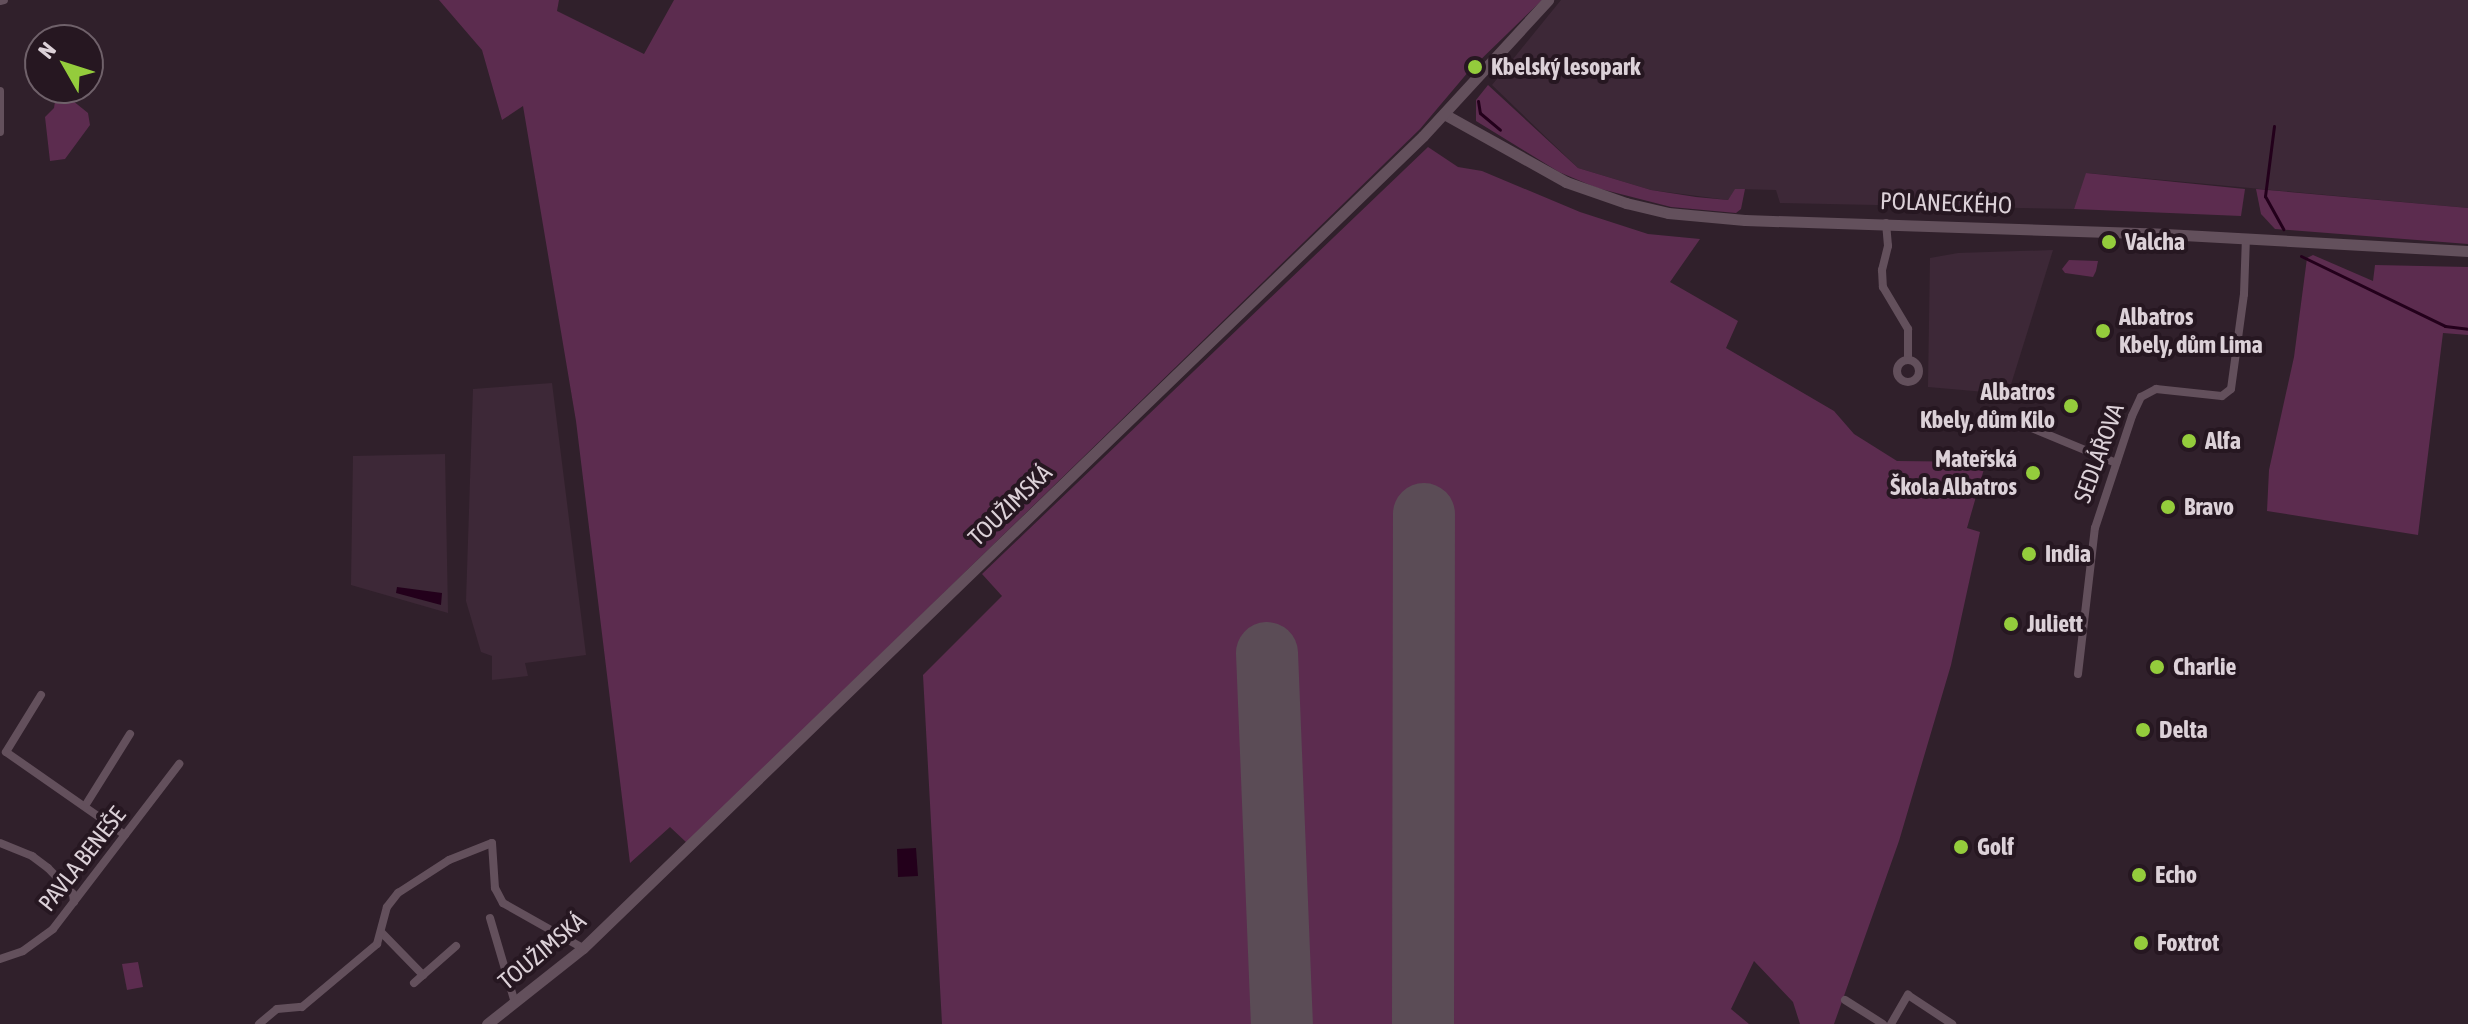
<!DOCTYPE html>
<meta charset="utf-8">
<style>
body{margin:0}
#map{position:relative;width:2468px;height:1024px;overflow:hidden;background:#30202b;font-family:"Asap Condensed",sans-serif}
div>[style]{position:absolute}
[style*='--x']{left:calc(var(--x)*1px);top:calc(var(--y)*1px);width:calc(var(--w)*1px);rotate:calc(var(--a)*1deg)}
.built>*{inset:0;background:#3d2837}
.green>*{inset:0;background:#5c2c4f}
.water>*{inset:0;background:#23001b}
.stream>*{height:3px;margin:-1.5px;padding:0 1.5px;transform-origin:1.5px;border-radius:1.5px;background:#23001b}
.runway>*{height:62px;margin:-31px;padding:0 31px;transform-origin:31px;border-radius:31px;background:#5b4c56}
.street>*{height:8px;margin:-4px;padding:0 4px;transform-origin:4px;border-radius:4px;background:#63505c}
.street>.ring{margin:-4px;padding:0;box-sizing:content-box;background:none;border:8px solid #63505c;border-radius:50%}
.secondary>*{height:11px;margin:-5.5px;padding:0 5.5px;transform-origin:5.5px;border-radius:5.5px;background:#63505c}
.dots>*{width:22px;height:22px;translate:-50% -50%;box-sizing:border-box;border:4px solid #261721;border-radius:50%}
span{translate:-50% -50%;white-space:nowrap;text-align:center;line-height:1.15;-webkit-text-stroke:8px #261721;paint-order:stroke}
.poi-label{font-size:24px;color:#dcd1d8;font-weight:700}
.left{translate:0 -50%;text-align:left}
.right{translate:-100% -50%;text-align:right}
.street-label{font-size:24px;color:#dcd1d8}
.north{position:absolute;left:24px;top:24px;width:80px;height:80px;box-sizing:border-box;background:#261721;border:2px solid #6f616a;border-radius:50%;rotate:309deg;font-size:22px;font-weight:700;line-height:32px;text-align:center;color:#dcd1d8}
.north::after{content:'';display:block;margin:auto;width:28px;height:36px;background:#94cc3c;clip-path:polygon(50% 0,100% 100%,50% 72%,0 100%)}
</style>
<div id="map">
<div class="built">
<i style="clip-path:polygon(1561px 0,2468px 0,2468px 208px,2087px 173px,2074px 209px,1780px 203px,1776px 190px,1736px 189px,1728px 200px,1651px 190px,1578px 168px,1492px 85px)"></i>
<i style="clip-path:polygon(2053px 250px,2008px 394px,1928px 387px,1930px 258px,1958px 253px)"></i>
<i style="clip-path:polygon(552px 383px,586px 655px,525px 663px,528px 676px,492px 680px,492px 656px,481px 652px,466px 601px,473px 389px)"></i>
<i style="clip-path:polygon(445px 454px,448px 613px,351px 585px,353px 456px)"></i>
</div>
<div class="green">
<i style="clip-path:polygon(439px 0,559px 0,557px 11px,644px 54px,674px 0,1542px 0,1469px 71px,1420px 129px,687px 843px,670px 827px,630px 863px,576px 421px,523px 106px,502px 120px,482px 50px)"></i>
<i style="clip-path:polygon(1488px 85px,1578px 168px,1651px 190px,1696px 197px,1728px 200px,1735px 189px,1745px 189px,1741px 209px,1736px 213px,1671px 207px,1597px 188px,1559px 172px,1476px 121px,1476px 100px)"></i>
<i style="clip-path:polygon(57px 88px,88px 113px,90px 125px,65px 159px,50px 161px,45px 117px,54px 108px)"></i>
<i style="clip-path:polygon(1428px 147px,1458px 167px,1482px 171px,1580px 212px,1648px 234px,1700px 239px,1670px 282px,1738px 321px,1726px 348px,1834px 411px,1854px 434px,1897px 461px,1986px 462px,1967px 528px,1980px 532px,1951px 665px,1899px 841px,1834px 1024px,1800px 1024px,1793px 1002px,1754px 961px,1731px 1009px,1749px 1024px,942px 1024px,923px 675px,1002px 596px,982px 574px)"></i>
<i style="clip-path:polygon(2086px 173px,2245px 189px,2241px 216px,2074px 209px)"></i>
<i style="clip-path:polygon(2256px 189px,2468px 208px,2468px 244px,2275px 229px,2261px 214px)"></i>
<i style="clip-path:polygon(2313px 255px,2373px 281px,2375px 265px,2468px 267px,2468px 335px,2443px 333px,2418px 535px,2267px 511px,2269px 470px,2294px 357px,2307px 258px)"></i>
<i style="clip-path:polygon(2069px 260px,2098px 261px,2096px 271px,2093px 277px,2065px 273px,2062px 269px)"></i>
<i style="clip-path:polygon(138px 962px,143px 987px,127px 990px,122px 964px)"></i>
</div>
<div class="water">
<i style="clip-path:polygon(397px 587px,442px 593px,441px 605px,396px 593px)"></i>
<i style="clip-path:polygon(916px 848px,918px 876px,898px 877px,897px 849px)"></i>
</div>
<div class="stream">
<i style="--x:1478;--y:101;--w:12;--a:81"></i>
<i style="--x:1480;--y:113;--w:26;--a:40"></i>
<i style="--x:2274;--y:126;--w:71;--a:97.3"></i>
<i style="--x:2265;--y:196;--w:38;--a:61"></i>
<i style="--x:2301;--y:256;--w:160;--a:25.9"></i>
<i style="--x:2445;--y:326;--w:23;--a:7"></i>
</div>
<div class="runway">
<i style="--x:1267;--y:653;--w:371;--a:87.7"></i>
<i style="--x:1423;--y:1024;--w:510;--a:-89.89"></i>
</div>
<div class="street">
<i style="--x:0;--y:1;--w:4;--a:-14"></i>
<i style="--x:0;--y:91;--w:41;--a:90"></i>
<i style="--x:1886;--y:223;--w:23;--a:85"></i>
<i style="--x:1888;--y:246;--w:25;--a:104"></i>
<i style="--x:1882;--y:270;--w:17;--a:87"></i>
<i style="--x:1883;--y:287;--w:49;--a:59.2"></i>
<i style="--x:1908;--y:329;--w:31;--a:90"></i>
<i class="ring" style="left:1897px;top:360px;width:14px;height:14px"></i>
<i style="--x:2022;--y:424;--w:102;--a:22.5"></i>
<i style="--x:2078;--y:674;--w:147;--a:-83.4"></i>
<i style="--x:2095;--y:528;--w:118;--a:-71.7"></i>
<i style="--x:2132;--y:416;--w:21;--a:-65"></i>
<i style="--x:2141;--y:397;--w:17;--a:-28"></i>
<i style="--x:2156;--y:389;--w:66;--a:6.1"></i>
<i style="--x:2222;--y:396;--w:11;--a:-38"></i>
<i style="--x:2231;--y:389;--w:96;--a:-82.2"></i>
<i style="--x:2244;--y:294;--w:56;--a:-88"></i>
<i style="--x:41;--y:695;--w:67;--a:121.6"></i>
<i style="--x:6;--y:752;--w:145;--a:34.9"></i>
<i style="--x:85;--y:806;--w:85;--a:-58"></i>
<i style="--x:0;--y:843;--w:35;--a:22"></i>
<i style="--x:32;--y:856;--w:20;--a:37"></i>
<i style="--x:48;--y:868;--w:36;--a:46"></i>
<i style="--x:73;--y:894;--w:8;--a:83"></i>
<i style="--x:490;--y:918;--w:89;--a:73.6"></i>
<i style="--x:382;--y:933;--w:59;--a:45.7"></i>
<i style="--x:423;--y:975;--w:44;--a:-41.3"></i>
<i style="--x:0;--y:959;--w:24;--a:-19"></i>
<i style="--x:23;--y:951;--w:37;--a:-36"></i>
<i style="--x:53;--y:929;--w:208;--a:-52.6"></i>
<i style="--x:414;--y:983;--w:12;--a:-42"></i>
<i style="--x:1845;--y:1000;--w:45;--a:32.3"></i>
<i style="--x:259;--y:1024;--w:23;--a:-40"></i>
<i style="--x:277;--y:1009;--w:25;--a:-5"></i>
<i style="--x:302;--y:1007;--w:98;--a:-40"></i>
<i style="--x:377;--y:944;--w:38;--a:-75"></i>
<i style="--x:387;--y:907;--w:18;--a:-52"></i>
<i style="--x:398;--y:893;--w:61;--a:-32.9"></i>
<i style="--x:449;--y:860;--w:46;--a:-21.6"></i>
<i style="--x:492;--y:843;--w:45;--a:86.2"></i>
<i style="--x:495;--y:888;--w:17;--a:62"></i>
<i style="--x:503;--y:903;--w:92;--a:29.4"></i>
<i style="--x:1891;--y:1024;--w:34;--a:-60"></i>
<i style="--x:1908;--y:995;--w:53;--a:33.4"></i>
</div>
<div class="secondary">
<i style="--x:1444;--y:114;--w:140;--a:29.1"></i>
<i style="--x:1566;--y:182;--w:64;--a:19.3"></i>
<i style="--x:1626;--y:203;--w:43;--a:13.4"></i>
<i style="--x:1668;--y:213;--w:77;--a:5.2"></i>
<i style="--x:1745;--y:220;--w:402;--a:1.9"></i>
<i style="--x:2147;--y:233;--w:322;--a:3.2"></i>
<i style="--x:487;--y:1024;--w:122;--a:-38.4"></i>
<i style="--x:583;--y:948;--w:1168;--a:-44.03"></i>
<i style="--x:1423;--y:136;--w:185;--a:-47.4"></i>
</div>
<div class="dots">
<i style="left:1475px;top:67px;background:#94cc3c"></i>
<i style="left:2109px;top:242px;background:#94cc3c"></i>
<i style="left:2103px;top:331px;background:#94cc3c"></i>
<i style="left:2071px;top:406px;background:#94cc3c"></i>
<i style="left:2189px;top:441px;background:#94cc3c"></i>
<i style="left:2033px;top:473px;background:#94cc3c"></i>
<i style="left:2168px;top:507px;background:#94cc3c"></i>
<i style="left:2029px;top:554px;background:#94cc3c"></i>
<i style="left:2011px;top:624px;background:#94cc3c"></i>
<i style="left:2157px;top:667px;background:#94cc3c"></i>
<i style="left:2143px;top:730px;background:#94cc3c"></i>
<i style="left:1961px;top:847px;background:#94cc3c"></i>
<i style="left:2139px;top:875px;background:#94cc3c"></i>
<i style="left:2141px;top:943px;background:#94cc3c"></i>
</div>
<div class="poi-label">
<span class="left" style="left:1491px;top:67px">Kbelský lesopark</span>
<span class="left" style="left:2125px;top:242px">Valcha</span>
<span class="left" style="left:2119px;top:331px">Albatros<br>Kbely, dům Lima</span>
<span class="right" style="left:2055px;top:406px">Albatros<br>Kbely, dům Kilo</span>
<span class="left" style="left:2205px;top:441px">Alfa</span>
<span class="right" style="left:2017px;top:473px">Mateřská<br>Škola Albatros</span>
<span class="left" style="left:2184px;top:507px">Bravo</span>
<span class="left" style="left:2045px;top:554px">India</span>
<span class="left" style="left:2027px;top:624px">Juliett</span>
<span class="left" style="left:2173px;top:667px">Charlie</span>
<span class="left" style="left:2159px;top:730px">Delta</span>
<span class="left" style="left:1977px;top:847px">Golf</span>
<span class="left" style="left:2155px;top:875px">Echo</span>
<span class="left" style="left:2157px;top:943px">Foxtrot</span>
</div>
<div class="street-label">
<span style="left:1946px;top:203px;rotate:2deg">POLANECKÉHO</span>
<span style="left:2099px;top:453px;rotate:-70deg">SEDLÁŘOVA</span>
<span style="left:1010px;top:505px;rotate:-44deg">TOUŽIMSKÁ</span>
<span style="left:82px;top:859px;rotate:-52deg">PAVLA BENEŠE</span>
<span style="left:542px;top:951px;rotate:-40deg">TOUŽIMSKÁ</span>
</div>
<div class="north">N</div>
</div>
